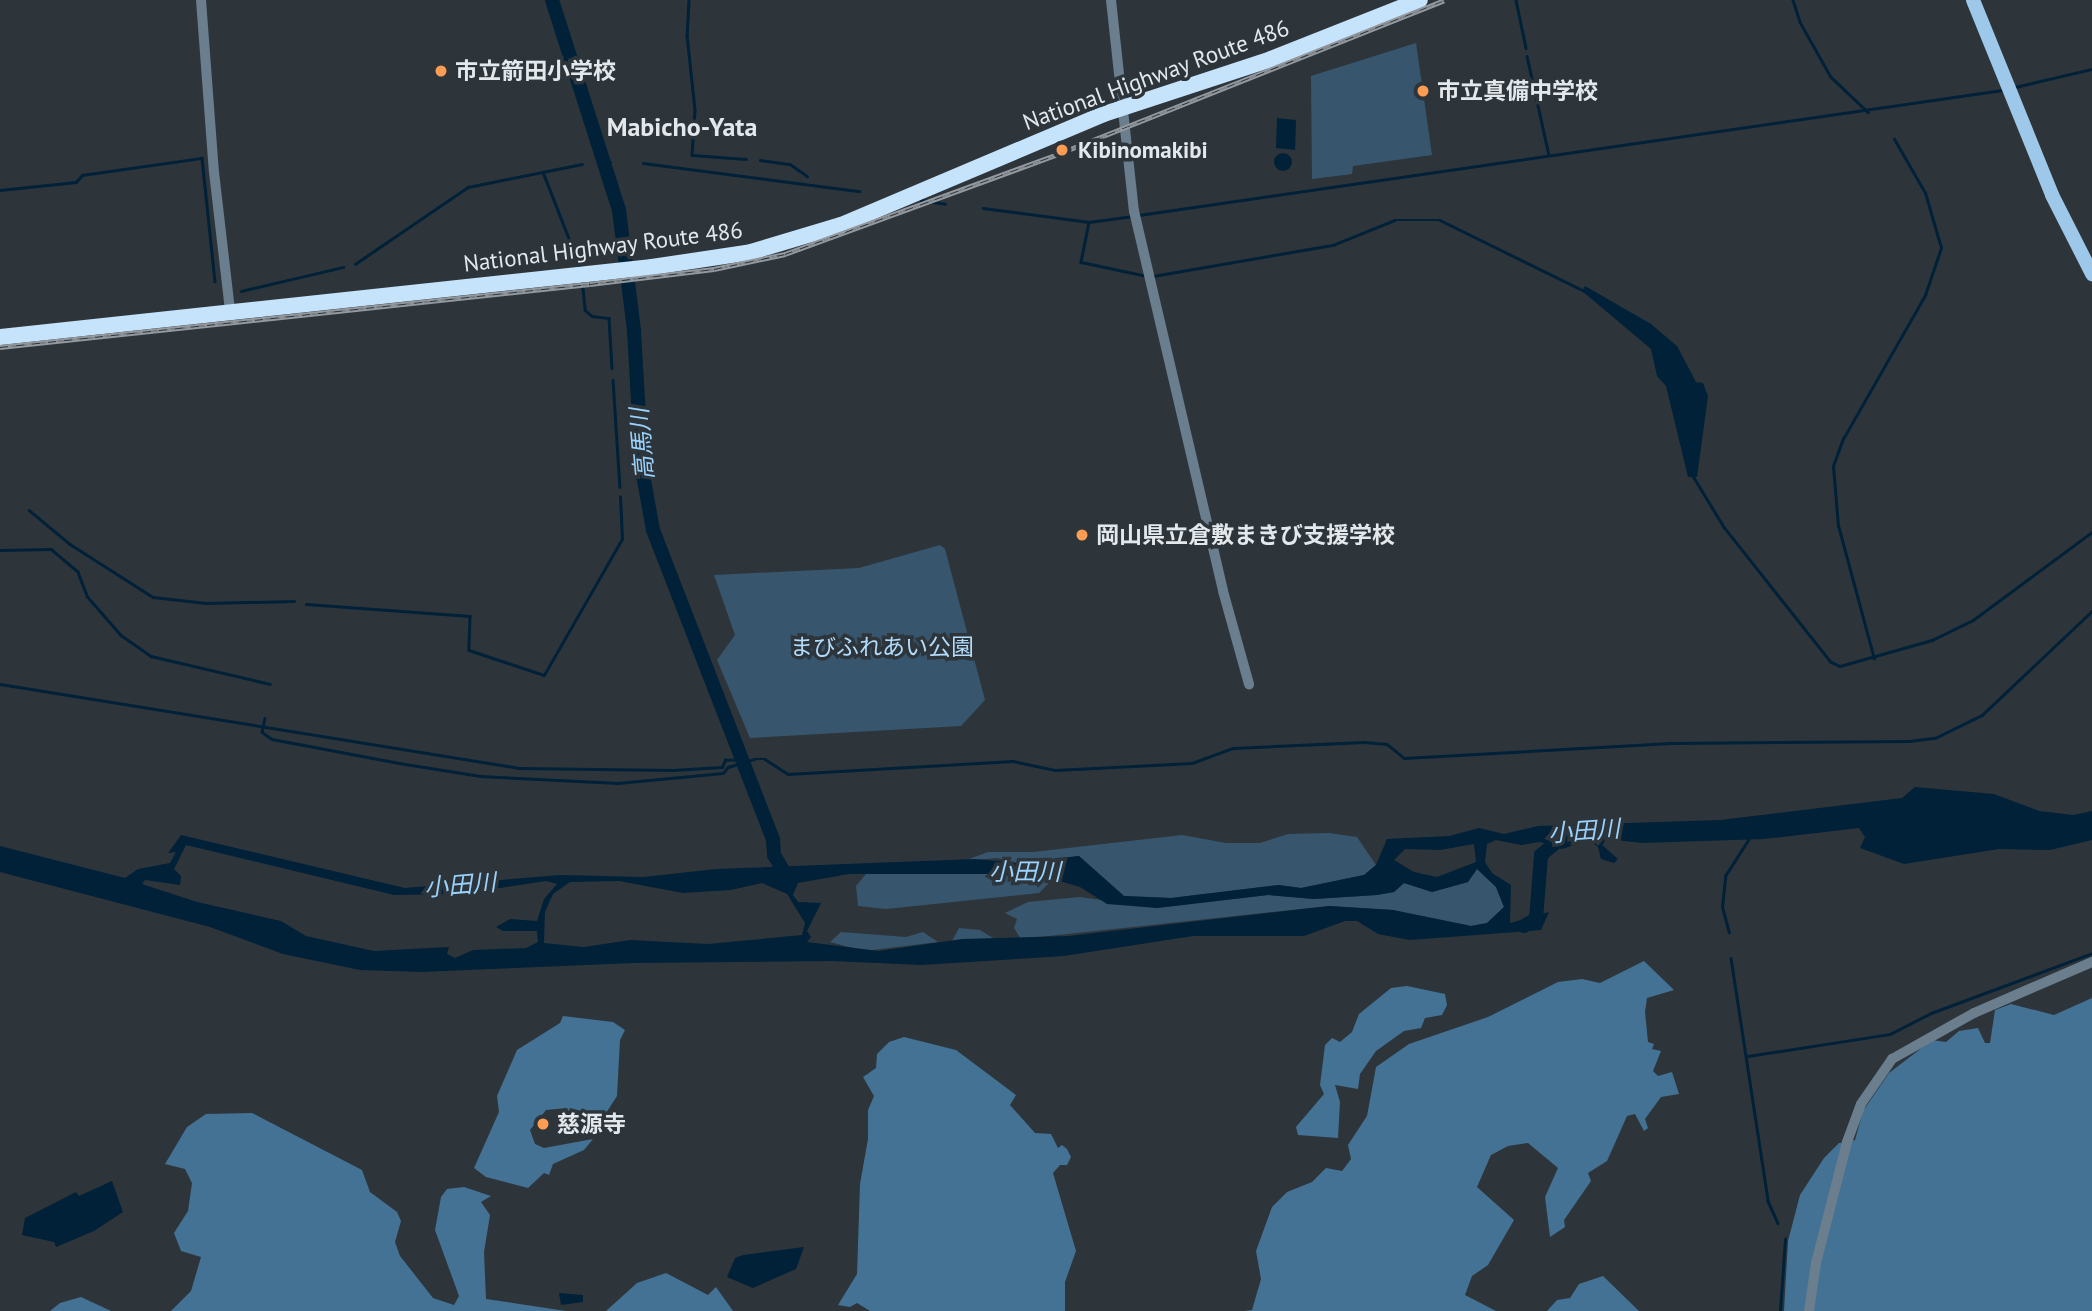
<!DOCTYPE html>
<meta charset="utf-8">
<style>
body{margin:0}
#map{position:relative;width:2092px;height:1311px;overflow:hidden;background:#2d353b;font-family:"PT Sans","Noto Sans JP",sans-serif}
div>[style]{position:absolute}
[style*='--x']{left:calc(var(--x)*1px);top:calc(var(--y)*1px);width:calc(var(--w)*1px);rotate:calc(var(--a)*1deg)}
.green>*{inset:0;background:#37566e}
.forest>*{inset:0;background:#437295}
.water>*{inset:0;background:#002138}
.round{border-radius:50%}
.stream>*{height:2.5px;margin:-1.25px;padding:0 1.25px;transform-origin:1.25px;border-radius:1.25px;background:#002138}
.river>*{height:14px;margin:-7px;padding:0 7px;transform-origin:7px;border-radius:7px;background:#002138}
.minor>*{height:10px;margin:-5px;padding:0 5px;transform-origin:5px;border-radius:5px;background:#6a7e8e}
.major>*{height:14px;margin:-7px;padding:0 7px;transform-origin:7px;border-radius:7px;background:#9ec8e9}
.highway>*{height:16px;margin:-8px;padding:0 8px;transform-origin:8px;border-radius:8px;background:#c5e3fb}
.rail>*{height:5px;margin-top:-2.5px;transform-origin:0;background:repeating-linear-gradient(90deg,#2d353b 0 8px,#93999e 0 16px);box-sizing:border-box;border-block:2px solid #93999e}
.dots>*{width:19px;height:19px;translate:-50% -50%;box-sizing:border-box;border:4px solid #2d353b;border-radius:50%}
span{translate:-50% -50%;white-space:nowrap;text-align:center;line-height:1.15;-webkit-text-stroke:7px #2d353b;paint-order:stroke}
.poi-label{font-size:23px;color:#e3e8ec;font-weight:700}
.left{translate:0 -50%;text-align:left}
.street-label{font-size:23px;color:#e3e8ec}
.park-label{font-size:23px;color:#b2dcfc}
.water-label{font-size:24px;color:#99d2fd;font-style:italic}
.quarter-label{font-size:26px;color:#e3e8ec;font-weight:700}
</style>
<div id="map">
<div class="green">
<i style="clip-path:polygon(1416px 43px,1432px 155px,1353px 166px,1352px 174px,1312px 179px,1311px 76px)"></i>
<i style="clip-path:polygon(940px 545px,945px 549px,985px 700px,961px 726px,750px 738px,717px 660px,735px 635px,714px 575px,859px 568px)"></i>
<i style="clip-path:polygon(1329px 833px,1357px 837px,1376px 865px,1364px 875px,1301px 888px,1278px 885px,1171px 898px,1124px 896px,1079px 856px,1017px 863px,997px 858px,964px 861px,988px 852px,1033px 852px,1182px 835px,1226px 843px,1260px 843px,1288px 834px)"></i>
<i style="clip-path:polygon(1477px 869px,1496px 887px,1504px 907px,1487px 923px,1471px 926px,1393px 910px,1329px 906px,1021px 939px,1014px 928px,1017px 919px,1005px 913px,1028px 902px,1080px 897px,1157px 908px,1268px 895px,1314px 899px,1377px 895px,1394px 892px,1404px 883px,1432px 892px,1468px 882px)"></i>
<i style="clip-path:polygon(866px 874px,992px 874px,1053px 879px,1039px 893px,886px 909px,858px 906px,856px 886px)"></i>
<i style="clip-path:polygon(959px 928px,980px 930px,996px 940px,952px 941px)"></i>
<i style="clip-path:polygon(841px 932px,906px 937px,923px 932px,938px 942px,864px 951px,830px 942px)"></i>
</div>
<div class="forest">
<i style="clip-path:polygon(1644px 961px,1674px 990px,1647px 998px,1645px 1012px,1648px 1042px,1654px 1044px,1652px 1049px,1661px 1051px,1653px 1071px,1658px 1076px,1672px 1072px,1679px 1094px,1661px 1097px,1645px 1119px,1648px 1128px,1644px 1131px,1635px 1114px,1627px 1116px,1607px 1161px,1588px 1173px,1591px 1181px,1564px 1220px,1565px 1227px,1550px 1237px,1545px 1197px,1558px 1168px,1528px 1143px,1508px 1146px,1491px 1155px,1477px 1187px,1514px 1220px,1488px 1265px,1472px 1276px,1465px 1295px,1496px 1311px,1244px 1311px,1252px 1310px,1261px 1279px,1256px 1251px,1272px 1207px,1287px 1192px,1312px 1182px,1326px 1168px,1342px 1171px,1351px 1159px,1348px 1145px,1367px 1116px,1376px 1067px,1409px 1044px,1488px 1017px,1558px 982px,1582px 979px,1600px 983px)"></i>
<i style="clip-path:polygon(1407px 986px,1445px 994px,1447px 1005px,1442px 1015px,1425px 1018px,1421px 1028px,1404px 1031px,1376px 1051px,1360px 1074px,1358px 1089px,1335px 1085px,1340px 1102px,1338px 1138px,1298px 1135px,1296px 1127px,1324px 1094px,1320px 1085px,1325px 1045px,1332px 1038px,1340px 1042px,1352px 1032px,1359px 1014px,1391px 988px)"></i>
<i style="clip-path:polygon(2092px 998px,2092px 1311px,1784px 1311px,1788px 1241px,1800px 1195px,1824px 1158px,1839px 1143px,1855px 1140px,1863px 1111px,1889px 1073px,1932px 1040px,1946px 1042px,1959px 1031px,1978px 1028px,1985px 1043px,1990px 1043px,1995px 1010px,2011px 1004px,2054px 1015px)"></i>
<i style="clip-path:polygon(563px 1016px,613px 1022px,625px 1030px,620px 1040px,617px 1096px,599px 1124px,579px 1130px,567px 1108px,546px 1110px,530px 1130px,535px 1144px,544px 1148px,593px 1139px,584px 1150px,553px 1164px,549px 1175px,544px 1173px,528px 1188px,486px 1177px,474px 1168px,499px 1112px,497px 1096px,517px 1050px,560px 1023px)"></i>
<i style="clip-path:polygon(904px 1037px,956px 1050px,1016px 1095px,1010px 1105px,1035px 1133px,1051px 1134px,1058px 1148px,1062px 1145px,1067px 1149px,1071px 1157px,1067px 1165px,1060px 1165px,1053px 1173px,1076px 1251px,1065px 1282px,1065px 1311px,870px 1311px,857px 1303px,850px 1307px,838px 1305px,857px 1274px,860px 1184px,868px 1139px,868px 1110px,874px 1096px,863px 1077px,876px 1068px,877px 1054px,889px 1042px)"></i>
<i style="clip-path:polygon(252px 1113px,362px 1170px,370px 1192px,397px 1212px,401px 1221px,395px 1242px,400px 1256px,433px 1298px,454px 1305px,459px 1296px,435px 1230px,441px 1197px,447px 1189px,464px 1187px,491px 1196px,481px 1202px,490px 1215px,484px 1252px,486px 1299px,566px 1311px,171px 1311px,191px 1291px,201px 1257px,181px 1251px,174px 1233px,188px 1211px,192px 1183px,185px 1169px,165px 1164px,187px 1127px,206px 1114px)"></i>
<i style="clip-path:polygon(666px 1273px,708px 1295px,716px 1287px,733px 1311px,606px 1311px,637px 1283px)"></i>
<i style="clip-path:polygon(1603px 1276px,1639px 1311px,1547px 1311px,1557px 1300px,1570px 1298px,1579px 1284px)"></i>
<i style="clip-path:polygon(81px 1297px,111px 1311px,50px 1311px,60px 1303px)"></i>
</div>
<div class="water">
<i style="clip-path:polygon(1277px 118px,1296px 120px,1295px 150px,1276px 148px)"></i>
<i class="round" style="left:1274px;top:153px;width:18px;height:18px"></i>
<i style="clip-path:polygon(1585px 286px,1651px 324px,1677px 346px,1696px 382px,1703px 383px,1708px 396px,1697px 477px,1688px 477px,1666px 386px,1657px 376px,1651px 349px,1582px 291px)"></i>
<i style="clip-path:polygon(evenodd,1915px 787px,1994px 794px,2039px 811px,2073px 815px,2092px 811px,2092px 840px,2050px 850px,1999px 849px,1904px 864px,1860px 848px,1865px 837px,1859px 828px,1764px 839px,1642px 843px,1607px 839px,1602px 845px,1618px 859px,1614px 863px,1601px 859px,1598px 847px,1589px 840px,1562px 849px,1540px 842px,1521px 845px,1496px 840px,1487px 844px,1485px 862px,1492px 873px,1511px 885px,1510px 923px,1549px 912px,1541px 930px,1410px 940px,1378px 934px,1357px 921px,1345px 921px,1304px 936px,1193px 936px,1064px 956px,921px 965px,833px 961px,634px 963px,421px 972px,360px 970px,283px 954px,210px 927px,0 872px,0 846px,125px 878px,138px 869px,170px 863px,176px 852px,168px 853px,181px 835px,405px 888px,560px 875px,644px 877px,716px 869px,975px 859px,1017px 863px,1079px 856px,1124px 896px,1171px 898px,1279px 885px,1301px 888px,1364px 875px,1376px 865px,1387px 839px,1449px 836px,1479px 828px,1504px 834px,1538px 826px,1720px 820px,1902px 798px,1915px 787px,1474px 844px,1476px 862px,1437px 877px,1414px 872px,1394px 860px,1405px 849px,1440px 850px,1474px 844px,1915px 787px,186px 845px,394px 895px,460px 894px,546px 881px,557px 884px,544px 899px,537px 921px,510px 919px,496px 927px,503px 931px,537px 931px,538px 942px,526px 948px,473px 950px,455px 958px,447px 954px,449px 947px,374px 951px,306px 936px,281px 921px,197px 902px,142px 884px,145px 880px,180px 885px,181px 876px,174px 869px,186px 845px,1915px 787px,1477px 869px,1496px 887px,1504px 907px,1487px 923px,1471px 926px,1393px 910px,1329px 906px,1069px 936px,962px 939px,879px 951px,807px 942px,811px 937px,807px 931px,821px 903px,798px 902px,793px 895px,798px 883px,849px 874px,992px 874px,1053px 879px,1080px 887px,1107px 904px,1157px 908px,1268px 895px,1314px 899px,1377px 895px,1394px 892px,1404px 883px,1432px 892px,1468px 882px,1477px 869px,1915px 787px,619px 881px,683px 893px,731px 890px,762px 883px,787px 894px,805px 923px,802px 935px,708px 944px,630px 940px,584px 947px,544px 943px,545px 912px,553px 894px,570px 882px,619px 881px)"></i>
<i style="clip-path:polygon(112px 1181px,123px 1212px,94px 1231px,56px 1247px,54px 1242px,22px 1235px,25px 1218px,76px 1192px,79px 1196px)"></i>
<i style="clip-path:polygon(804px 1247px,796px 1269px,753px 1288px,727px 1277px,735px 1258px,743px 1255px)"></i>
<i style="clip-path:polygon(559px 1293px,583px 1295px,583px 1302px,561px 1305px)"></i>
</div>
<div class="stream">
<i style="--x:689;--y:0;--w:35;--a:93"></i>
<i style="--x:687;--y:35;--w:75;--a:83.9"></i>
<i style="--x:695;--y:110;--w:45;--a:93.8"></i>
<i style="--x:692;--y:155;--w:54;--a:4.2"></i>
<i style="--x:1516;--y:0;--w:49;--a:78.2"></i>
<i style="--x:1793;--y:0;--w:23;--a:72"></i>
<i style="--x:1800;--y:22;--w:63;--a:60.6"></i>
<i style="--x:1831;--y:77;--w:51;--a:43.4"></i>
<i style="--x:1527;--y:56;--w:101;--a:77.5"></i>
<i style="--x:2015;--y:87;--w:79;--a:-13.2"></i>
<i style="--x:760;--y:160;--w:30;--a:8"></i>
<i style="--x:790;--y:164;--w:21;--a:35"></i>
<i style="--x:604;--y:162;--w:7;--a:0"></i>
<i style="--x:643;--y:163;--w:218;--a:7.4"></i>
<i style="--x:543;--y:172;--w:104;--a:68.6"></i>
<i style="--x:0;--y:190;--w:76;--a:-6"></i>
<i style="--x:76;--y:182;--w:9;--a:-49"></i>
<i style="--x:82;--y:175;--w:121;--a:-8.1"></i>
<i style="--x:202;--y:158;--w:124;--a:84"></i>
<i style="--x:921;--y:200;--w:24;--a:9"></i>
<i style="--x:983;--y:208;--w:107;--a:7.5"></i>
<i style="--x:1089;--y:222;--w:44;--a:-7.8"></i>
<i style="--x:1139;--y:215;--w:872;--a:-8.24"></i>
<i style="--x:1089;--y:222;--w:41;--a:101.3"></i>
<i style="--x:1081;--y:262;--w:67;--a:12"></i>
<i style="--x:355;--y:264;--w:137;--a:-34.3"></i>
<i style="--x:468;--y:187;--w:116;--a:-11.4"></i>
<i style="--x:1153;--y:276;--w:183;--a:-9.8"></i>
<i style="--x:1333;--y:245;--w:67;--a:-22"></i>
<i style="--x:1395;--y:220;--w:45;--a:0"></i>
<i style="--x:1440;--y:220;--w:161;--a:26.2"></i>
<i style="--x:582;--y:279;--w:31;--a:84"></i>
<i style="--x:585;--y:310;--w:9;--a:41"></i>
<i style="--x:592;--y:316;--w:17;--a:7"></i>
<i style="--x:609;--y:318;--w:50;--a:86.6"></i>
<i style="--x:241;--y:291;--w:105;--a:-13.2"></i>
<i style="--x:613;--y:380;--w:107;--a:86.3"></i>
<i style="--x:1693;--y:476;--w:60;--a:58.7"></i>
<i style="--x:1724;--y:527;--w:172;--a:51.6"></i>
<i style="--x:1831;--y:662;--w:10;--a:24"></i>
<i style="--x:1840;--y:666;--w:96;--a:-15.8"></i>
<i style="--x:1932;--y:640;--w:46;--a:-26"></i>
<i style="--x:1973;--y:620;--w:148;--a:-36.5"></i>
<i style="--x:29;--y:510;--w:53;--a:39.7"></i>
<i style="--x:70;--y:544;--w:98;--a:32.6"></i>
<i style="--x:153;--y:597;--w:53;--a:6.5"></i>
<i style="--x:206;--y:603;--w:88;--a:-1.3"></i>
<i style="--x:0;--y:550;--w:51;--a:-1.1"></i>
<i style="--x:51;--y:549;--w:35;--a:40"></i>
<i style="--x:78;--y:572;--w:26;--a:69"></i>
<i style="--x:87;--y:596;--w:52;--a:48.9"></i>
<i style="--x:121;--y:635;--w:37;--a:35"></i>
<i style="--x:151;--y:656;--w:122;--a:13.2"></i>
<i style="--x:306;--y:604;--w:164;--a:4.2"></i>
<i style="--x:470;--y:616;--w:34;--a:92"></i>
<i style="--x:469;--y:650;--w:79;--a:18.4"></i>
<i style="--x:544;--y:675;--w:157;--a:-60.2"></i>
<i style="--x:622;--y:539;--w:42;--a:-92.7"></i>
<i style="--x:1874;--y:659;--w:138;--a:-105.1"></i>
<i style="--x:1838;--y:526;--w:60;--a:-94.8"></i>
<i style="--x:1833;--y:466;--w:29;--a:-70"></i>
<i style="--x:1843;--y:439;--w:166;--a:-60.3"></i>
<i style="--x:1925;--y:295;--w:50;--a:-71.2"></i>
<i style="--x:1941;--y:248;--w:57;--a:-106.2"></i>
<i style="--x:1925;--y:193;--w:62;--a:-119.9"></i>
<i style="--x:0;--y:684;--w:527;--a:9.18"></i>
<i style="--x:520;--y:768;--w:153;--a:0.7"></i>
<i style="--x:673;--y:770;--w:49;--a:-3.5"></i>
<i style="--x:722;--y:767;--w:8;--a:-67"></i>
<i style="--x:725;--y:760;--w:18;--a:-3"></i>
<i style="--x:265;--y:718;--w:14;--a:102"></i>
<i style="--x:262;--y:732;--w:12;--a:35"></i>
<i style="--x:272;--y:739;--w:129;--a:10.7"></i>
<i style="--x:399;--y:763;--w:82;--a:9.1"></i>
<i style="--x:480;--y:776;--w:138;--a:2.9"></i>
<i style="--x:618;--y:783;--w:105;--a:-5.4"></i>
<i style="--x:723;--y:773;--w:8;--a:-50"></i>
<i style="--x:728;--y:767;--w:28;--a:-17"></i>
<i style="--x:755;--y:759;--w:10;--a:0"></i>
<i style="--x:765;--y:759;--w:27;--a:33"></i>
<i style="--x:788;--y:774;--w:225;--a:-3.3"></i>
<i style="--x:1013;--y:761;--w:43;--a:12.1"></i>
<i style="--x:1055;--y:770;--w:137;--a:-2.9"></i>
<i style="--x:1192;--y:763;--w:44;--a:-20.1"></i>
<i style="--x:1233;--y:748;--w:131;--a:-2.6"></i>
<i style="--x:1364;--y:742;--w:23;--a:5"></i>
<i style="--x:1387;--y:744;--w:22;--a:39"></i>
<i style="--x:1404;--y:758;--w:267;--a:-3.2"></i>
<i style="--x:1671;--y:743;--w:238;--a:-0.5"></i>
<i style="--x:1909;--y:741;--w:26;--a:-7"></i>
<i style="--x:1935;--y:738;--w:52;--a:-26.1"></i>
<i style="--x:1982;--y:715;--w:151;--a:-43.4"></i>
<i style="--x:1729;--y:933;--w:27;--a:-105"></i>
<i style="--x:1722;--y:907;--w:31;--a:-84"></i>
<i style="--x:1725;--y:876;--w:46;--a:-57.3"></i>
<i style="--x:1731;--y:958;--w:246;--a:81.3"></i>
<i style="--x:1768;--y:1201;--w:24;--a:66"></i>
<i style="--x:1748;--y:1056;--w:144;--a:-8.8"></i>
<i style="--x:1890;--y:1034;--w:46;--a:-27.1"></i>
<i style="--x:1931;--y:1013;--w:172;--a:-20.4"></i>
<i style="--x:1780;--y:1311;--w:72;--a:-86"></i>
</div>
<div class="river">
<i style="--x:552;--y:0;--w:220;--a:72.3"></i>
<i style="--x:619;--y:210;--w:122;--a:82.9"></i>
<i style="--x:634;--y:331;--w:138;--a:86.7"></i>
<i style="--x:642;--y:469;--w:62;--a:79.8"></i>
<i style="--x:653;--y:530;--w:332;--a:68.8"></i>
<i style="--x:773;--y:840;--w:15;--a:86"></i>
<i style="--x:774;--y:855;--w:21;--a:59"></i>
<i style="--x:1524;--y:926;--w:14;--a:-30"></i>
<i style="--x:1536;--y:919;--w:64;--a:-85.5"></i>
<i style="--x:1541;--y:855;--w:31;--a:-40"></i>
</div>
<div class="minor">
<i style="--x:201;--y:0;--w:172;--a:85.7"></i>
<i style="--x:214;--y:172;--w:140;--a:83.4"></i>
<i style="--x:1111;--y:0;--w:212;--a:83.8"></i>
<i style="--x:1134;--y:211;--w:390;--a:76.8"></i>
<i style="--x:1223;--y:591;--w:97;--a:74.4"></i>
<i style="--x:1809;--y:1311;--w:49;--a:-81.7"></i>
<i style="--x:1816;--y:1263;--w:125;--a:-75.6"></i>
<i style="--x:1847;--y:1142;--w:40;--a:-69.8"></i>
<i style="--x:1861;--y:1104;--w:55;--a:-55.4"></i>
<i style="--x:1892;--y:1059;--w:94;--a:-29.3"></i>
<i style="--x:1974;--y:1013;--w:129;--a:-23.4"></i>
</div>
<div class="major">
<i style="--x:1973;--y:0;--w:210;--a:67.9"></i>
<i style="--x:2052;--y:195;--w:89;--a:63.1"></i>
</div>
<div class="highway">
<i style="--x:0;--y:337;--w:656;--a:-6.13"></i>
<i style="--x:652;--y:267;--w:100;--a:-8.6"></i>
<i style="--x:751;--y:252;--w:94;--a:-16.7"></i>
<i style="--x:841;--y:225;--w:285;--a:-22.9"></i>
<i style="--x:1104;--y:114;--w:176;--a:-18.2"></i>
<i style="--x:1271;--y:59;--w:160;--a:-21.6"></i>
</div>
<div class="rail">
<i style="--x:0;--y:347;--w:593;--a:-6.09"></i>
<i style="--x:590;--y:284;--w:125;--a:-6.9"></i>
<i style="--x:714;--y:269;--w:73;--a:-11.9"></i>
<i style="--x:785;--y:254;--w:296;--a:-20.1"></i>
<i style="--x:1063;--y:152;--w:410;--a:-21.7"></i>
</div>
<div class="dots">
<i style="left:441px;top:71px;background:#fc9d53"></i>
<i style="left:1423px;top:91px;background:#fc9d53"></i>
<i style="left:1062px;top:150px;background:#fc9d53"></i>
<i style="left:1082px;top:535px;background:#fc9d53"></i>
<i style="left:543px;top:1124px;background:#fc9d53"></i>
</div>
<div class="poi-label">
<span class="left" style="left:455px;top:71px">市立箭田小学校</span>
<span class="left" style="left:1437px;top:91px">市立真備中学校</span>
<span class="left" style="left:1078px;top:150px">Kibinomakibi</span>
<span class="left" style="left:1096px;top:535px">岡山県立倉敷まきび支援学校</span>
<span class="left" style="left:557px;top:1124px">慈源寺</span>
</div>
<div class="street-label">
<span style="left:1156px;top:75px;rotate:-20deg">National Highway Route 486</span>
<span style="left:603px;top:247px;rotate:-7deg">National Highway Route 486</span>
</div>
<div class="park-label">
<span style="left:882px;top:647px">まびふれあい公園</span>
</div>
<div class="water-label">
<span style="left:642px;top:444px;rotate:-95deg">高馬川</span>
<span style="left:1584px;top:831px;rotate:-4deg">小田川</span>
<span style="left:1025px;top:872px">小田川</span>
<span style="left:460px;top:885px;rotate:-5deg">小田川</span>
</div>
<div class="quarter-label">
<span style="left:682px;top:127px">Mabicho-Yata</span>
</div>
</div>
